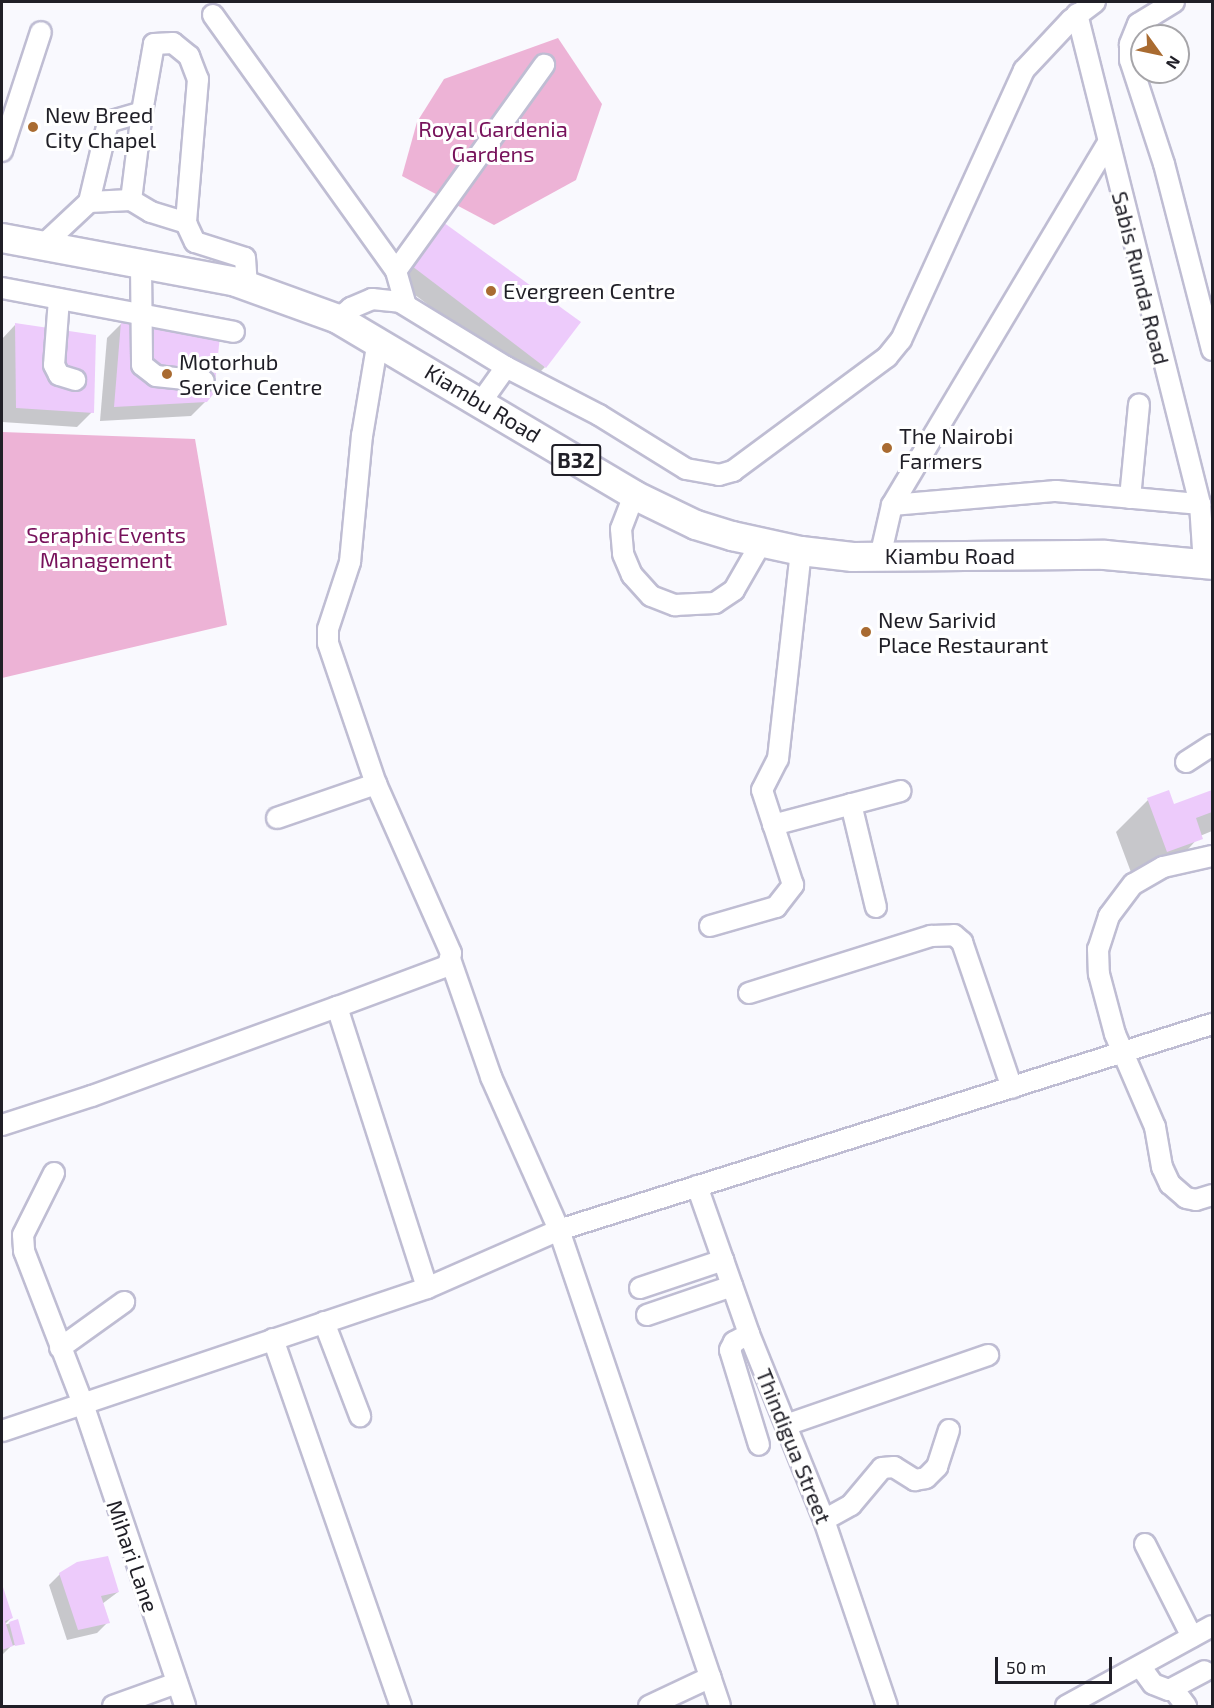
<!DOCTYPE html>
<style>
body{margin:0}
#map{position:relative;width:1214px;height:1708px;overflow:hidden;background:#f9f9fe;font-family:"Exo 2",sans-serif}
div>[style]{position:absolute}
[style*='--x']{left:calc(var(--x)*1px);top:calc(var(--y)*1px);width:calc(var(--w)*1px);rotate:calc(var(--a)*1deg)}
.green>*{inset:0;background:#edb3d6}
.shadow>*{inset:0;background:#0003}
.building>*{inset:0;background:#edcbfb}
.roads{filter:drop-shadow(2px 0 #bfbdd3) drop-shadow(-2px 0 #bfbdd3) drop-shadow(0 2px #bfbdd3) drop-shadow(0 -2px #bfbdd3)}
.minor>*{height:20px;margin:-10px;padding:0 10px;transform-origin:10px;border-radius:10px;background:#fff}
.highway>*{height:28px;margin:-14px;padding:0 14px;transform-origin:14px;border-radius:14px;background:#fff}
.dots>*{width:16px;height:16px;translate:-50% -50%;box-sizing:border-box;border:3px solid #fff;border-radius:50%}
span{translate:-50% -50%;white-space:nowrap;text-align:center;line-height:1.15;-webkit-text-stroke:6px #fff;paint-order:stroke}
.shield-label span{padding:2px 4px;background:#fff;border:2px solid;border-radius:4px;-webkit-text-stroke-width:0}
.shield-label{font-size:21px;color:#201f27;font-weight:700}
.poi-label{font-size:22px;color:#201f27}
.left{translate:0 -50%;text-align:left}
.park-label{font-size:22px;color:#77125b}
.street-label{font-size:22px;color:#201f27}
.frame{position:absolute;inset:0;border:3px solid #201f27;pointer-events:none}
.north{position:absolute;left:1130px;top:24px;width:60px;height:60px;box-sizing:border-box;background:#fff;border:2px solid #a6a5a9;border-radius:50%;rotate:123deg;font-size:16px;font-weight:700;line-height:24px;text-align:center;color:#201f27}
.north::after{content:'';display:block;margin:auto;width:21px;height:27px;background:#a96b31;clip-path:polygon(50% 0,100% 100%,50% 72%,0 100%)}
.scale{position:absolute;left:995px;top:1657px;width:117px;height:27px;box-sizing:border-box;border:3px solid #201f27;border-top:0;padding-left:8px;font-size:18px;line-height:21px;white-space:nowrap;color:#201f27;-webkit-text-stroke:4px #fff;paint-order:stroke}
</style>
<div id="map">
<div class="green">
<i style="clip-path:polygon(558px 38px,602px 104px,576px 180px,494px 225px,402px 176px,417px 122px,444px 79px)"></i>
<i style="clip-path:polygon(2px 432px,195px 439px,227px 625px,2px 678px)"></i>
</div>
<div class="shadow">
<i style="clip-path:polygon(421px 234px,545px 367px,530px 382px,390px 276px)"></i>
<i style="clip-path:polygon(122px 323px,206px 401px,191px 416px,100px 421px,107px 338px)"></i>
<i style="clip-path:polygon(15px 325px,92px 412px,77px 427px,2px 422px,2px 339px)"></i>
<i style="clip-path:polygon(1212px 792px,1212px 831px,1200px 836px,1169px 870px,1135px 883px,1116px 832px,1148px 800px,1174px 806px)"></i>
<i style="clip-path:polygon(60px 1574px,118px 1592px,102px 1604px,108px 1622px,97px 1633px,67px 1640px,49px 1585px)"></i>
<i style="clip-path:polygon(2px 1588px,11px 1618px,4px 1625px,17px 1621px,23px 1643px,11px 1646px,2px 1655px)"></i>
</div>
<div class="building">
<i style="clip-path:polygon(436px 217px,581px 322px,546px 368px,404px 260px)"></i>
<i style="clip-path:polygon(121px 322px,220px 336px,214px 393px,207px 402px,114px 407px)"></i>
<i style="clip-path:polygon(15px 323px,96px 335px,94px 413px,16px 408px)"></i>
<i style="clip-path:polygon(1169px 790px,1174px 804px,1212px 790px,1212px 812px,1196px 818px,1203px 839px,1167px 852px,1147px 798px)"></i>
<i style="clip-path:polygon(108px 1556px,119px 1592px,101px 1596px,110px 1623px,78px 1630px,59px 1573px,77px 1562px)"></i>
<i style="clip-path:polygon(2px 1584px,13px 1618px,5px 1621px,13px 1646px,2px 1650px)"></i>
<i style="clip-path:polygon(18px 1619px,25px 1644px,15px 1646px,9px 1622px)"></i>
</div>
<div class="roads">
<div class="minor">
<i style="--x:1174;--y:2;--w:42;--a:148.6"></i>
<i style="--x:1138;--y:24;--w:22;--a:112"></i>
<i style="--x:1130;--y:44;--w:16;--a:90"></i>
<i style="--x:1130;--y:60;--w:109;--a:71.9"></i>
<i style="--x:1164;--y:164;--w:192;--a:75.5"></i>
<i style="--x:1077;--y:14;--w:505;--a:75.91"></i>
<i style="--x:1200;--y:504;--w:60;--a:86.2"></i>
<i style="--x:213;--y:15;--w:315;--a:54.4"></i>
<i style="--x:396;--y:271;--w:35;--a:74"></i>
<i style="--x:142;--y:112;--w:89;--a:97.1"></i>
<i style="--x:131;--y:200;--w:23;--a:31"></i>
<i style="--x:151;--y:212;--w:37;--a:17"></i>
<i style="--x:2;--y:151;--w:125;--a:-71.9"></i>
<i style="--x:89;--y:202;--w:42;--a:-2.7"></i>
<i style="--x:42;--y:246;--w:64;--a:-43.1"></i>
<i style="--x:89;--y:202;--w:82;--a:-76.6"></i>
<i style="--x:108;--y:122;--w:35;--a:-16"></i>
<i style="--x:142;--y:112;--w:69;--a:-80"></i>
<i style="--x:154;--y:44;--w:19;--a:-3"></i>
<i style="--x:173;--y:43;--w:21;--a:39"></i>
<i style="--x:189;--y:56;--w:25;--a:69"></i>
<i style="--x:198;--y:79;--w:144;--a:94.8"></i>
<i style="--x:186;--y:223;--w:21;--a:65"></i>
<i style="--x:195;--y:242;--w:52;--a:17.7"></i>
<i style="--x:245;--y:258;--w:28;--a:86"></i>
<i style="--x:141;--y:265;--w:100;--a:89.4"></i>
<i style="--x:142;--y:365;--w:18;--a:38"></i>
<i style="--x:156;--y:376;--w:48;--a:5.9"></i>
<i style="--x:396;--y:271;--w:254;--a:-54.3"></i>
<i style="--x:2;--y:288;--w:236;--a:10.7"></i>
<i style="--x:59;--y:299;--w:66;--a:94.3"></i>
<i style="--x:54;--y:365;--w:11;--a:63"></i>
<i style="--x:59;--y:375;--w:17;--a:17"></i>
<i style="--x:338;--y:319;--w:17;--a:-40"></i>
<i style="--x:351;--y:308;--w:23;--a:-23"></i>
<i style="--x:372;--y:299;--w:28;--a:6"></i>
<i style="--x:400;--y:302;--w:124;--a:31.5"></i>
<i style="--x:506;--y:367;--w:105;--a:27.3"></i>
<i style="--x:599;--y:415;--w:102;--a:31.8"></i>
<i style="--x:686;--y:469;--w:34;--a:10"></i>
<i style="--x:719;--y:475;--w:15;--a:-16"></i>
<i style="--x:733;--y:471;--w:192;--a:-36.5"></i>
<i style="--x:887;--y:357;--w:22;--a:-51"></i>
<i style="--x:901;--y:340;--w:297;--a:-65.5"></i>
<i style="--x:1024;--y:70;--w:69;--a:-46.8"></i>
<i style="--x:1071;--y:20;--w:30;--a:-37"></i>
<i style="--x:481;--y:402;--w:43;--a:-54.5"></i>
<i style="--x:634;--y:495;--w:36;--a:111"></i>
<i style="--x:621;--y:529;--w:25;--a:85"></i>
<i style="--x:623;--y:554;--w:23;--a:67"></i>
<i style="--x:632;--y:575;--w:28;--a:48"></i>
<i style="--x:651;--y:596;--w:26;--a:21"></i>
<i style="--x:675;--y:605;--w:40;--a:-2.9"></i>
<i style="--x:715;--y:603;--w:23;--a:-34"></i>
<i style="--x:734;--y:590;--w:54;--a:-60.1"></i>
<i style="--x:1130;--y:498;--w:94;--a:-84.5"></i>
<i style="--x:892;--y:505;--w:165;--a:-4.9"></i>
<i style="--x:1056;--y:491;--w:145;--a:5.2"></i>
<i style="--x:880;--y:557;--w:53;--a:-77"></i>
<i style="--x:892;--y:505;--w:419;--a:-59.2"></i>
<i style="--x:1186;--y:762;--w:31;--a:-33"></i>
<i style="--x:851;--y:804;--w:106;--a:76.4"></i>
<i style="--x:277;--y:818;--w:105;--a:-19"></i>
<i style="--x:773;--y:825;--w:132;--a:-14.9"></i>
<i style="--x:1212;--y:856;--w:50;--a:167.3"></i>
<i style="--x:1163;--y:867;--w:34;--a:150"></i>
<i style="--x:1133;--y:884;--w:40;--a:127"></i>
<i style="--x:1109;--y:916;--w:35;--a:108"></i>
<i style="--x:1098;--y:949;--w:25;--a:88"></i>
<i style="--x:1099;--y:974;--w:62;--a:75.1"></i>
<i style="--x:1115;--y:1034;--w:101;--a:66.7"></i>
<i style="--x:1155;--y:1127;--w:41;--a:80.1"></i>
<i style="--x:1162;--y:1167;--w:19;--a:65"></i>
<i style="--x:1170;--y:1184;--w:21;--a:41"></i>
<i style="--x:1186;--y:1198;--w:10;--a:11"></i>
<i style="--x:1196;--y:1200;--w:17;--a:-17"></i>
<i style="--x:710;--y:926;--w:69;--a:-16.1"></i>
<i style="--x:776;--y:907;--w:28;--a:-52"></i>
<i style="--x:793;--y:885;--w:100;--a:-108.1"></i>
<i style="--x:762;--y:790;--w:35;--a:-63"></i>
<i style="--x:778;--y:759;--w:209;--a:-83.7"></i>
<i style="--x:450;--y:959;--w:125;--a:70.8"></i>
<i style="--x:491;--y:1077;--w:167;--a:66"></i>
<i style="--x:559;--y:1230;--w:502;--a:71.31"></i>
<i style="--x:749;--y:993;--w:191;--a:-17.4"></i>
<i style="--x:931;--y:936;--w:23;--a:-2"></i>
<i style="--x:954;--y:935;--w:11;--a:41"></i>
<i style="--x:962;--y:942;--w:154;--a:71.1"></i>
<i style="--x:337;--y:1007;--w:295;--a:72.2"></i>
<i style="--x:2;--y:1125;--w:95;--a:-17.9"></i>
<i style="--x:92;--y:1096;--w:261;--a:-20"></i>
<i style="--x:337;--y:1007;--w:117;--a:-20.4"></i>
<i style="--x:447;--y:966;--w:8;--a:-67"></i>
<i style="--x:450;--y:959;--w:6;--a:-81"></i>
<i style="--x:451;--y:953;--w:185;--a:-113.9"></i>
<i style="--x:376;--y:784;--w:149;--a:-108.8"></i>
<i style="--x:328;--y:643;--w:14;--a:-90"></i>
<i style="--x:328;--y:629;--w:71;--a:-71.8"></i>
<i style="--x:350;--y:562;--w:127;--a:-84.6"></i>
<i style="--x:362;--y:436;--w:97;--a:-80.5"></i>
<i style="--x:54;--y:1173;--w:69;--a:116.6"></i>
<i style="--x:23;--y:1235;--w:16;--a:86"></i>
<i style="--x:24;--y:1251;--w:164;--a:68.9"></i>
<i style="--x:83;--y:1404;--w:319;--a:71.3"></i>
<i style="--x:697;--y:1186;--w:157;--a:70.6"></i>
<i style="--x:749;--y:1334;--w:201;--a:68"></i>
<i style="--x:824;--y:1520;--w:196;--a:71.3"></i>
<i style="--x:640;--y:1288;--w:88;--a:-18.6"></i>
<i style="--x:647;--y:1315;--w:90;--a:-18.8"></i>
<i style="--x:324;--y:1322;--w:101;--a:69"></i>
<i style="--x:749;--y:1334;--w:17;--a:152"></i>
<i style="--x:734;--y:1342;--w:9;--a:117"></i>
<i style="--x:730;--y:1350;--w:99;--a:73"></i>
<i style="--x:273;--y:1339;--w:389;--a:70.8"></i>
<i style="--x:60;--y:1348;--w:79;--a:-35.7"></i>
<i style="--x:786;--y:1425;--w:214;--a:-19.1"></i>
<i style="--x:2;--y:1431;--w:448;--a:-18.6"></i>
<i style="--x:427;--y:1288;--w:144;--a:-23.7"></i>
<i style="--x:559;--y:1230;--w:685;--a:-17.51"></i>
<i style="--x:824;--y:1520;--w:31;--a:-29"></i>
<i style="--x:851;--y:1505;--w:48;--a:-50"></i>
<i style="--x:882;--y:1468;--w:12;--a:-5"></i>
<i style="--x:894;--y:1467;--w:25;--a:32"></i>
<i style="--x:915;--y:1480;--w:11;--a:-10"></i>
<i style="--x:926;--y:1478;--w:16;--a:-45"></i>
<i style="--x:937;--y:1467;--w:39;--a:-72"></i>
<i style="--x:1145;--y:1544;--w:104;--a:63.2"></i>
<i style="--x:1140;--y:1666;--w:22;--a:54"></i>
<i style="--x:1153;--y:1684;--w:17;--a:21"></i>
<i style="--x:1169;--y:1690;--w:40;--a:-28"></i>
<i style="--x:1174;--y:1690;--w:20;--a:53"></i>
<i style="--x:113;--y:1706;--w:68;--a:-19.8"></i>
<i style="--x:649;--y:1706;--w:68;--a:-25.1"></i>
<i style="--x:1066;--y:1706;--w:166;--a:-28.7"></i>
</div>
<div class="highway">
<i style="--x:2;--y:238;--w:238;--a:10.6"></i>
<i style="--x:236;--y:282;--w:109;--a:19.9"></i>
<i style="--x:338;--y:319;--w:344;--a:30.7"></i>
<i style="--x:634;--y:495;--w:69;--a:25.8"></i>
<i style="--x:696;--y:525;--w:38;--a:17"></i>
<i style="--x:732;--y:536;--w:71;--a:12.3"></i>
<i style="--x:801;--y:551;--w:52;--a:6.6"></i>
<i style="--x:853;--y:557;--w:252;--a:-0.5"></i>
<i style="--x:1105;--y:555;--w:107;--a:5.3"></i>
</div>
</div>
<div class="dots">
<i style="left:33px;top:127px;background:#a96b31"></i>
<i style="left:491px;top:291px;background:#a96b31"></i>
<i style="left:167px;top:374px;background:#a96b31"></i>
<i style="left:887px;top:448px;background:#a96b31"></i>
<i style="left:866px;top:632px;background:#a96b31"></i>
</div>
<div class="shield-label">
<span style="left:576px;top:460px">B32</span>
</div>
<div class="poi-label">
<span class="left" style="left:45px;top:127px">New Breed<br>City Chapel</span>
<span class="left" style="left:503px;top:291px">Evergreen Centre</span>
<span class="left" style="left:179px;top:374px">Motorhub<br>Service Centre</span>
<span class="left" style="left:899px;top:448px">The Nairobi<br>Farmers</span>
<span class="left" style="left:878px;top:632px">New Sarivid<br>Place Restaurant</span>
</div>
<div class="park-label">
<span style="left:493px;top:141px">Royal Gardenia<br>Gardens</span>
<span style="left:106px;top:547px">Seraphic Events<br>Management</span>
</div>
<div class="street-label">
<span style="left:1141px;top:278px;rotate:76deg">Sabis Runda Road</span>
<span style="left:483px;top:403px;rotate:31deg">Kiambu Road</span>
<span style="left:950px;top:556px">Kiambu Road</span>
<span style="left:794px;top:1446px;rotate:68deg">Thindigua Street</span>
<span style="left:133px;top:1556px;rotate:71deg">Mihari Lane</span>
</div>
<div class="frame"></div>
<div class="north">N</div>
<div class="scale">50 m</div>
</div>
